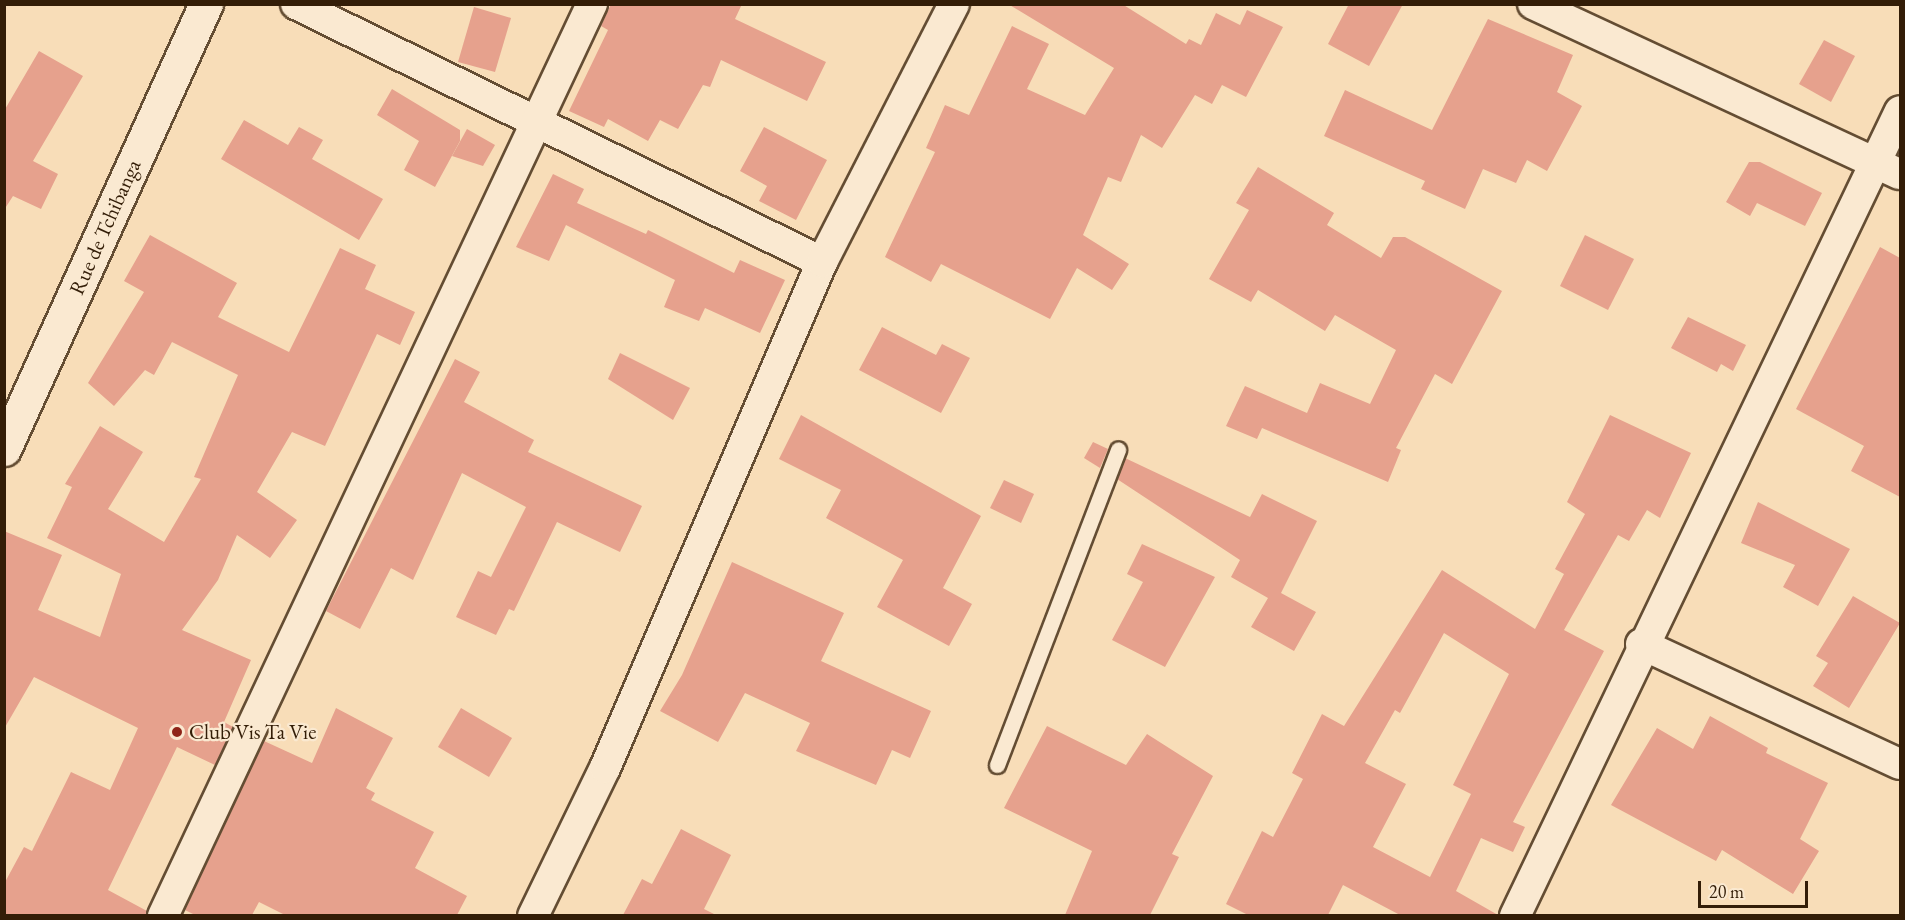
<!DOCTYPE html>
<style>
body{margin:0}
#map{position:relative;width:1905px;height:920px;overflow:hidden;background:#f8ddb8;font-family:"EB Garamond",serif}
div>[style]{position:absolute}
[style*='--x']{left:calc(var(--x)*1px);top:calc(var(--y)*1px);width:calc(var(--w)*1px);rotate:calc(var(--a)*1deg)}
.building>*{inset:0;background:#e6a18d}
.roads{filter:drop-shadow(2px 0 #644d33) drop-shadow(-2px 0 #644d33) drop-shadow(0 2px #644d33) drop-shadow(0 -2px #644d33)}
.lane>*{height:15px;margin:-7.5px;padding:0 7.5px;transform-origin:7.5px;border-radius:7.5px;background:#fae9d1}
.street>*{height:30px;margin:-15px;padding:0 15px;transform-origin:15px;border-radius:15px;background:#fae9d1}
.secondary>*{height:33px;margin:-16.5px;padding:0 16.5px;transform-origin:16.5px;border-radius:16.5px;background:#fae9d1}
.dots>*{width:16px;height:16px;translate:-50% -50%;box-sizing:border-box;border:3px solid #fae9d1;border-radius:50%}
span{translate:-50% -50%;white-space:nowrap;text-align:center;line-height:1.15;-webkit-text-stroke:4.5px #fae9d1;paint-order:stroke}
.street-label{font-size:21px;color:#331d07}
.poi-label{font-size:21px;color:#331d07}
.left{translate:0 -50%;text-align:left}
.frame{position:absolute;inset:0;border:6px solid #331d07;pointer-events:none}
.scale{position:absolute;left:1698px;top:881px;width:110px;height:27px;box-sizing:border-box;border:3px solid #331d07;border-top:0;padding-left:8px;font-size:18px;line-height:21px;white-space:nowrap;color:#331d07;-webkit-text-stroke:4px #fae9d1;paint-order:stroke}
</style>
<div id="map">
<div class="building">
<i style="clip-path:polygon(611px 4px,742px 4px,735px 19px,826px 62px,807px 101px,721px 60px,710px 87px,703px 85px,678px 129px,660px 120px,648px 141px,608px 119px,604px 127px,569px 111px,608px 30px,601px 26px)"></i>
<i style="clip-path:polygon(1008px 4px,1122px 4px,1186px 44px,1189px 39px,1201px 45px,1216px 13px,1240px 25px,1247px 10px,1283px 27px,1246px 97px,1222px 85px,1212px 104px,1195px 95px,1162px 148px,1141px 135px,1121px 182px,1108px 177px,1083px 235px,1129px 264px,1112px 290px,1077px 268px,1050px 319px,941px 264px,931px 282px,885px 257px,935px 152px,926px 148px,945px 105px,969px 115px,1012px 26px,1049px 44px,1027px 89px,1085px 115px,1114px 68px)"></i>
<i style="clip-path:polygon(1349px 4px,1403px 4px,1369px 66px,1328px 44px)"></i>
<i style="clip-path:polygon(474px 7px,511px 18px,495px 72px,458px 62px)"></i>
<i style="clip-path:polygon(1488px 19px,1573px 55px,1557px 92px,1582px 106px,1547px 171px,1527px 160px,1516px 183px,1483px 169px,1465px 209px,1421px 189px,1425px 181px,1324px 136px,1345px 90px,1432px 130px)"></i>
<i style="clip-path:polygon(1824px 40px,1855px 56px,1831px 102px,1799px 84px)"></i>
<i style="clip-path:polygon(39px 51px,83px 76px,33px 161px,58px 174px,41px 209px,13px 196px,4px 210px,4px 111px)"></i>
<i style="clip-path:polygon(392px 89px,460px 130px,460px 141px,435px 187px,404px 170px,419px 141px,377px 115px)"></i>
<i style="clip-path:polygon(244px 120px,288px 145px,299px 127px,323px 140px,312px 159px,383px 199px,359px 240px,221px 159px)"></i>
<i style="clip-path:polygon(764px 127px,827px 160px,796px 220px,759px 201px,767px 186px,740px 171px)"></i>
<i style="clip-path:polygon(467px 129px,495px 145px,483px 166px,452px 156px)"></i>
<i style="clip-path:polygon(1749px 162px,1760px 162px,1822px 193px,1805px 226px,1757px 203px,1750px 216px,1726px 202px)"></i>
<i style="clip-path:polygon(1258px 167px,1334px 213px,1327px 225px,1381px 258px,1393px 237px,1405px 237px,1502px 291px,1452px 384px,1435px 374px,1396px 448px,1401px 450px,1388px 482px,1262px 428px,1257px 439px,1226px 426px,1245px 386px,1307px 413px,1320px 383px,1370px 404px,1396px 350px,1335px 315px,1325px 331px,1258px 290px,1251px 302px,1209px 279px,1249px 210px,1236px 203px)"></i>
<i style="clip-path:polygon(553px 174px,584px 189px,577px 203px,646px 234px,648px 230px,734px 273px,740px 260px,785px 280px,760px 333px,705px 308px,699px 321px,664px 307px,675px 280px,566px 225px,549px 261px,516px 247px)"></i>
<i style="clip-path:polygon(150px 235px,237px 283px,218px 317px,289px 352px,340px 248px,376px 265px,365px 289px,415px 312px,400px 345px,377px 334px,325px 446px,292px 432px,257px 492px,297px 520px,270px 558px,237px 535px,218px 580px,182px 630px,251px 660px,224px 722px,233px 727px,215px 765px,177px 747px,108px 890px,147px 911px,146px 915px,4px 915px,4px 884px,24px 847px,32px 851px,71px 772px,110px 790px,138px 728px,34px 677px,4px 729px,4px 531px,62px 555px,38px 610px,100px 637px,121px 574px,47px 538px,72px 487px,65px 484px,100px 426px,143px 452px,108px 509px,164px 542px,201px 479px,194px 477px,238px 375px,172px 342px,154px 375px,145px 370px,114px 406px,88px 383px,144px 292px,124px 281px)"></i>
<i style="clip-path:polygon(1585px 235px,1634px 259px,1608px 310px,1560px 286px)"></i>
<i style="clip-path:polygon(1880px 247px,1900px 258px,1900px 497px,1851px 471px,1864px 446px,1796px 409px)"></i>
<i style="clip-path:polygon(1688px 317px,1746px 345px,1733px 371px,1721px 364px,1717px 372px,1671px 348px)"></i>
<i style="clip-path:polygon(882px 327px,936px 355px,942px 344px,970px 358px,941px 413px,859px 370px)"></i>
<i style="clip-path:polygon(620px 353px,690px 388px,673px 420px,608px 379px)"></i>
<i style="clip-path:polygon(455px 359px,480px 372px,464px 402px,534px 440px,528px 452px,642px 506px,620px 552px,557px 522px,514px 611px,509px 609px,496px 635px,456px 617px,478px 571px,491px 577px,526px 507px,462px 473px,413px 580px,391px 568px,360px 629px,326px 611px)"></i>
<i style="clip-path:polygon(801px 415px,981px 516px,943px 588px,972px 604px,949px 646px,877px 607px,903px 560px,826px 518px,841px 490px,779px 459px)"></i>
<i style="clip-path:polygon(evenodd,1610px 415px,1691px 453px,1660px 518px,1647px 510px,1629px 541px,1618px 535px,1564px 630px,1604px 651px,1513px 822px,1525px 827px,1513px 852px,1481px 838px,1456px 891px,1498px 915px,1400px 915px,1343px 885px,1328px 915px,1248px 915px,1226px 904px,1262px 831px,1273px 837px,1303px 779px,1292px 773px,1322px 714px,1344px 726px,1442px 570px,1535px 629px,1564px 574px,1555px 569px,1585px 514px,1567px 502px,1610px 415px,1444px 633px,1509px 674px,1453px 785px,1471px 794px,1430px 877px,1373px 847px,1406px 784px,1365px 763px,1395px 710px,1400px 713px,1444px 633px)"></i>
<i style="clip-path:polygon(1093px 442px,1108px 449px,1100px 468px,1084px 458px)"></i>
<i style="clip-path:polygon(1125px 458px,1250px 517px,1262px 494px,1317px 521px,1281px 593px,1316px 612px,1294px 651px,1251px 627px,1268px 598px,1231px 577px,1240px 560px,1117px 479px)"></i>
<i style="clip-path:polygon(1004px 480px,1034px 494px,1021px 523px,990px 508px)"></i>
<i style="clip-path:polygon(1758px 502px,1850px 549px,1818px 606px,1783px 587px,1795px 565px,1741px 543px)"></i>
<i style="clip-path:polygon(1142px 544px,1215px 577px,1165px 667px,1112px 640px,1143px 582px,1127px 574px)"></i>
<i style="clip-path:polygon(732px 562px,844px 613px,821px 661px,931px 711px,910px 758px,892px 750px,876px 785px,796px 751px,810px 723px,745px 693px,718px 742px,660px 711px,682px 675px)"></i>
<i style="clip-path:polygon(1853px 596px,1900px 623px,1849px 708px,1813px 686px,1828px 663px,1816px 656px)"></i>
<i style="clip-path:polygon(336px 708px,393px 738px,366px 788px,375px 793px,371px 800px,434px 832px,415px 868px,467px 896px,457px 915px,285px 915px,259px 902px,252px 915px,195px 915px,185px 910px,264px 741px,312px 763px)"></i>
<i style="clip-path:polygon(461px 708px,512px 738px,489px 777px,438px 747px)"></i>
<i style="clip-path:polygon(1710px 716px,1768px 748px,1766px 753px,1828px 783px,1800px 839px,1819px 851px,1793px 894px,1722px 850px,1716px 861px,1611px 805px,1657px 728px,1693px 749px)"></i>
<i style="clip-path:polygon(1047px 726px,1126px 765px,1147px 734px,1213px 776px,1172px 854px,1179px 857px,1150px 915px,1065px 915px,1092px 851px,1004px 808px)"></i>
<i style="clip-path:polygon(681px 829px,731px 855px,704px 909px,716px 915px,623px 915px,642px 879px,652px 884px)"></i>
</div>
<div class="roads">
<div class="lane">
<i style="--x:997;--y:765;--w:338;--a:-69"></i>
</div>
<div class="street">
<i style="--x:296;--y:4;--w:586;--a:26.13"></i>
<i style="--x:1533;--y:4;--w:404;--a:24.9"></i>
<i style="--x:1641;--y:644;--w:285;--a:24.9"></i>
<i style="--x:163;--y:916;--w:1008;--a:-64.81"></i>
<i style="--x:533;--y:916;--w:165;--a:-64.1"></i>
<i style="--x:605;--y:768;--w:551;--a:-66.79"></i>
<i style="--x:822;--y:262;--w:290;--a:-62.9"></i>
<i style="--x:1515;--y:916;--w:892;--a:-64.44"></i>
</div>
<div class="secondary">
<i style="--x:4;--y:449;--w:489;--a:-65.6"></i>
</div>
</div>
<div class="dots">
<i style="left:177px;top:732px;background:#8f2418"></i>
</div>
<div class="street-label">
<span style="left:105px;top:227px;rotate:-66deg">Rue de Tchibanga</span>
</div>
<div class="poi-label">
<span class="left" style="left:189px;top:732px">Club Vis Ta Vie</span>
</div>
<div class="frame"></div>
<div class="scale">20 m</div>
</div>
